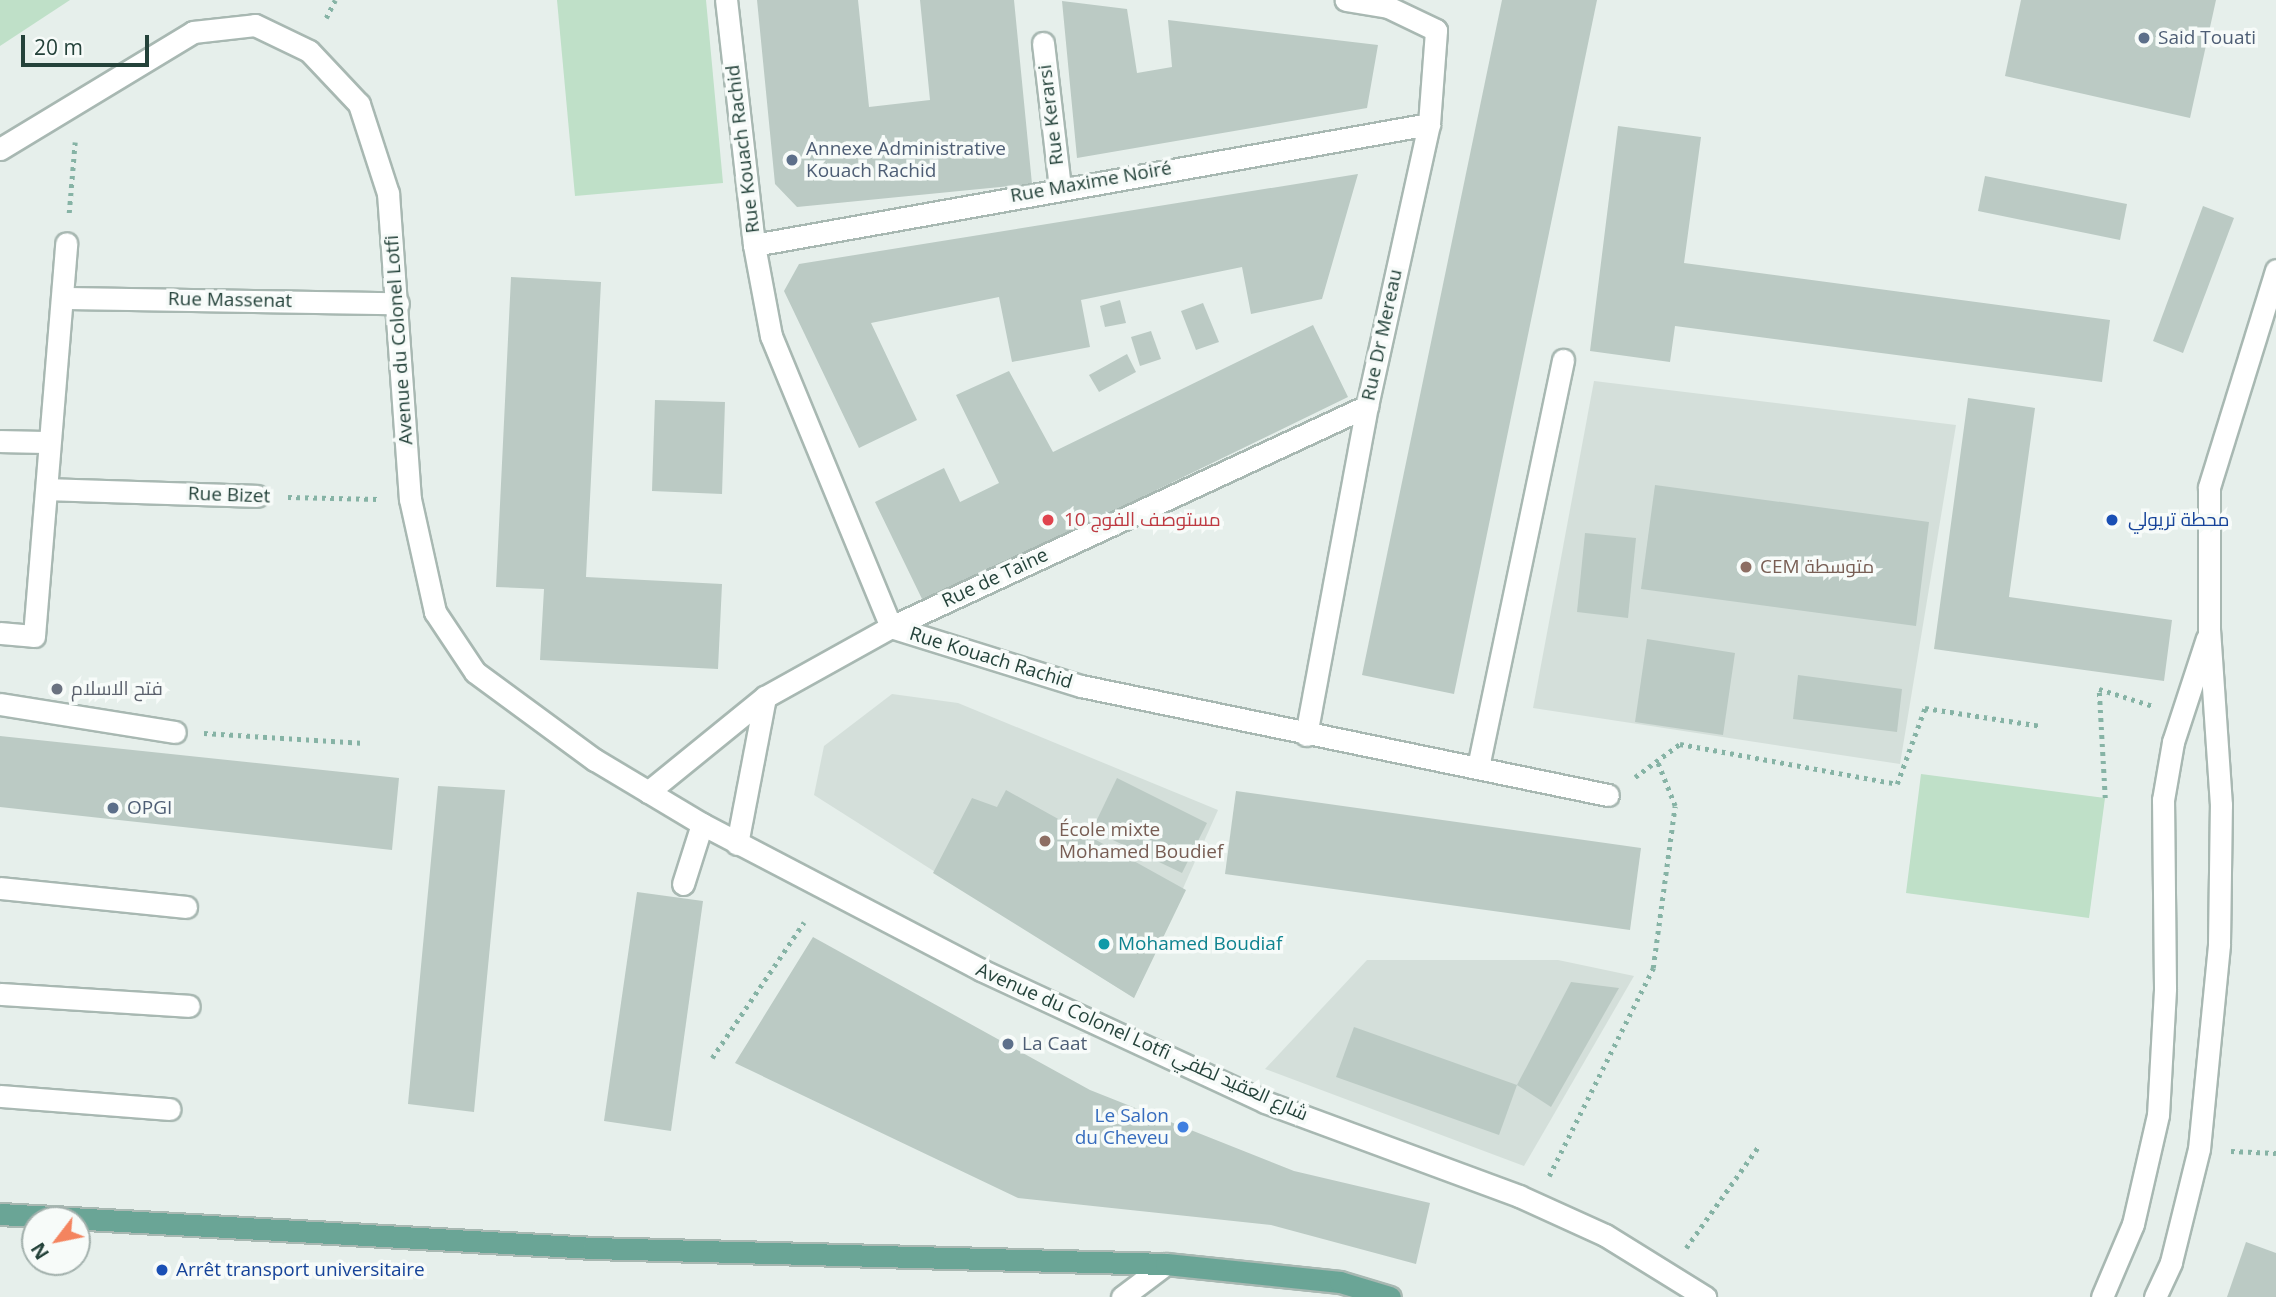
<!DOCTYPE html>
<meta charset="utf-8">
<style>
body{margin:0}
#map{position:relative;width:2276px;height:1297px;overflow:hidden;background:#e6efeb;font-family:"Open Sans",Cairo,sans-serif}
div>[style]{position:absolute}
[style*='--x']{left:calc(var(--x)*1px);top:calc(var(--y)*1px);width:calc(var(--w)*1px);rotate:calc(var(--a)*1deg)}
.built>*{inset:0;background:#d4dfda}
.green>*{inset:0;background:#bfe0c8}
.building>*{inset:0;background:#bbcac4}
.path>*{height:4.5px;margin-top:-2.25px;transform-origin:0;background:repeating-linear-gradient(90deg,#86b3a5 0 3.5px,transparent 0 8.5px)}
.roads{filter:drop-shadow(2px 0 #a8b8b2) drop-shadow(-2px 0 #a8b8b2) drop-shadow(0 2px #a8b8b2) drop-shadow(0 -2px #a8b8b2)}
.service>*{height:21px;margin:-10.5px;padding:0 10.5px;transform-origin:10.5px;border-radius:10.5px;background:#fff}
.minor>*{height:21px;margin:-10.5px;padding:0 10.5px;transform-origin:10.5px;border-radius:10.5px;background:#fff}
.tertiary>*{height:21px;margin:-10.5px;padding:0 10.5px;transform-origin:10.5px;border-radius:10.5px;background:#fff}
.secondary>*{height:21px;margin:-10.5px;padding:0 10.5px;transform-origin:10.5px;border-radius:10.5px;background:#fff}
.primary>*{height:21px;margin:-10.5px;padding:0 10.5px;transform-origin:10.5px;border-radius:10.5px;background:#6aa596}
.dots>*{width:19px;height:19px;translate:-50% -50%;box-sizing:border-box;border:4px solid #f7fbf9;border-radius:50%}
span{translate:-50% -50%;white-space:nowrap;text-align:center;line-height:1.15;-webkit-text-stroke:7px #f7fbf9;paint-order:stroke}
.service-label{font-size:19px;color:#4e5e75}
.left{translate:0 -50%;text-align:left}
.street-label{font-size:19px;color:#24423a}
.health-label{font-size:19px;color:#be3a42}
.transit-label{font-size:19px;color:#164399}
.education-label{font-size:19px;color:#785e54}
.worship-label{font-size:19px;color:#5b616d}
.culture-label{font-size:19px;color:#0d838f}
.shop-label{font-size:19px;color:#366cbe}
.right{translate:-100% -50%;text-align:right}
.north{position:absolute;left:21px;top:1206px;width:70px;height:70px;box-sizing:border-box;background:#f7fbf9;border:2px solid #a3b1ad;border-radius:50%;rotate:238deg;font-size:19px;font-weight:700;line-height:28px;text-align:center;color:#24423a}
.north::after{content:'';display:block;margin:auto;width:24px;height:32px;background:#f4845f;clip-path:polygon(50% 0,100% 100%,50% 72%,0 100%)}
.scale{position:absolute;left:21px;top:35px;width:128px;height:32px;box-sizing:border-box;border:4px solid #24423a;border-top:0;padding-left:9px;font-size:21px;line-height:24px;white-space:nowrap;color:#24423a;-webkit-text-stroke:5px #f7fbf9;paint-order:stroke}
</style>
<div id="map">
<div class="built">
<i style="clip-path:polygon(1594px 381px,1956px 425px,1900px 764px,1533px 708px)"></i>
<i style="clip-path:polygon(892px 694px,958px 703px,1218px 810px,1134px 998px,814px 795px,824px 746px)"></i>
<i style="clip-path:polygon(1367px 960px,1558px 960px,1634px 976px,1524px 1166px,1265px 1069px)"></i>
</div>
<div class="green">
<i style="clip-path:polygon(0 0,70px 0,0 46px)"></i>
<i style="clip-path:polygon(557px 0,706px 0,723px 183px,575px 196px)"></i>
<i style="clip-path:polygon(1921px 774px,2105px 798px,2089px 918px,1906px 893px)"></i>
</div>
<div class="building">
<i style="clip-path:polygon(757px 0,858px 0,869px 107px,930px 100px,920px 0,1014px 0,1032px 184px,797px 207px,775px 184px)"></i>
<i style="clip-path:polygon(1502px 0,1597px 0,1454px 694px,1362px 675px)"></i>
<i style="clip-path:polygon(2021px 0,2216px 0,2190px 118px,2005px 76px)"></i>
<i style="clip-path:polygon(1062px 1px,1127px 9px,1137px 73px,1172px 67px,1168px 20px,1378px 45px,1367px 108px,1077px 158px)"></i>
<i style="clip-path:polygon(1618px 126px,1701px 137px,1684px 263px,2110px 320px,2102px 382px,1675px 326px,1670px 362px,1590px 351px)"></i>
<i style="clip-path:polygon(1358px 174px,1322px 299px,1251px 314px,1242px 267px,1081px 300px,1090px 347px,1012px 362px,999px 297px,871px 323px,917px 420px,859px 448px,784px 291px,799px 264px)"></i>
<i style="clip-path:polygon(1985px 176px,2127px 204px,2120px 240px,1978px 211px)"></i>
<i style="clip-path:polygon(2203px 206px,2234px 218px,2183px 353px,2153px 341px)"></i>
<i style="clip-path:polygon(511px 277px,601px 282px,586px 577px,722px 584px,718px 669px,540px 660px,544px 589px,496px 587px)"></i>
<i style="clip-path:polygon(1120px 300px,1126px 323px,1105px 327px,1100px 306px)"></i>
<i style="clip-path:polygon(1203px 303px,1219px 342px,1196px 350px,1181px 311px)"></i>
<i style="clip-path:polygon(1313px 325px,1348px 397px,924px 603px,875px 502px,944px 468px,960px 502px,999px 483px,956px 395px,1009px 371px,1053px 452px)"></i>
<i style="clip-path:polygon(1151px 331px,1161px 359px,1140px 366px,1131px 337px)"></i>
<i style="clip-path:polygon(1127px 354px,1136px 372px,1099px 392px,1089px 375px)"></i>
<i style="clip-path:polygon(1968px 398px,2035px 408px,2009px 597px,2172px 620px,2164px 681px,1934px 649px)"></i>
<i style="clip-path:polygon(655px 400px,725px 402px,722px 494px,652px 491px)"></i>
<i style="clip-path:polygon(1655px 485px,1929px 522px,1916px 626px,1641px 589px)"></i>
<i style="clip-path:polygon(1585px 533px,1636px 538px,1628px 618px,1577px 612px)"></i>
<i style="clip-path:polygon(1647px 639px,1735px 653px,1723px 735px,1635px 722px)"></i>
<i style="clip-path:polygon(1798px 675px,1902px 689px,1897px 732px,1793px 719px)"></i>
<i style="clip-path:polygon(0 736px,399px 778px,392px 850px,0 807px)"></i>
<i style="clip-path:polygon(1117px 778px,1207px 823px,1182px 873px,1092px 830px)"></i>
<i style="clip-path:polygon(438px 786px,505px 790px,474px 1112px,408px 1104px)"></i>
<i style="clip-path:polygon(1006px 790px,1186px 890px,1134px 998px,933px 873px,972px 798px,997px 807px)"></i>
<i style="clip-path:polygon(1236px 791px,1641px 848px,1630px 930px,1225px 874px)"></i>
<i style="clip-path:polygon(637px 892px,703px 901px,671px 1131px,604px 1121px)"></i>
<i style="clip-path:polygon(813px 937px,1090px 1090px,1294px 1171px,1430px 1203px,1416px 1264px,1271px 1225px,1018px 1198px,735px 1063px)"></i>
<i style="clip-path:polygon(1571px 982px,1619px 988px,1551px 1107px,1517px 1085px)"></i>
<i style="clip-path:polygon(1354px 1027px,1517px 1085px,1499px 1135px,1336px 1077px)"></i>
<i style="clip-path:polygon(2246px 1242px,2276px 1253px,2276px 1297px,2227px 1297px)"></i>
</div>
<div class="path">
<i style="--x:326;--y:18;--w:20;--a:-63"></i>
<i style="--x:69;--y:213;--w:71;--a:-85.2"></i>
<i style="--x:288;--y:497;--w:90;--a:1.3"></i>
<i style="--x:204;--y:733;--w:157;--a:3.6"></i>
<i style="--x:1635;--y:777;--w:56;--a:-36.3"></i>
<i style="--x:1680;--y:744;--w:221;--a:10.4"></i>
<i style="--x:1897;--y:784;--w:81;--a:-69.8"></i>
<i style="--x:1925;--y:708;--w:117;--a:8.8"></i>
<i style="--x:2105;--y:798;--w:109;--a:-93.2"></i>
<i style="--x:2099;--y:689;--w:57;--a:17.5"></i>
<i style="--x:712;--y:1058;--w:164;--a:-55.9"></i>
<i style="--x:2231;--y:1151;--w:45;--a:2.5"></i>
<i style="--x:1549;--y:1176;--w:233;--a:-63.4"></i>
<i style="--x:1653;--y:968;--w:163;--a:-82.3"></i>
<i style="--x:1675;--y:806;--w:48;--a:-111.8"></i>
<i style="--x:1686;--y:1248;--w:124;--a:-54.5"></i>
</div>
<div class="roads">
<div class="service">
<i style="--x:683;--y:884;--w:63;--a:-72.4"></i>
<i style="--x:0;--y:888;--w:187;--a:5.8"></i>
<i style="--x:0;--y:994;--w:189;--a:3.6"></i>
<i style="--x:0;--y:1096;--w:170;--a:4.4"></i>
</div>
<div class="minor">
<i style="--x:1043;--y:43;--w:145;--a:83.3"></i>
<i style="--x:754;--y:245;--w:686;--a:-10.16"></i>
<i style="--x:62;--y:298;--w:336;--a:0.9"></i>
<i style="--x:0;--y:441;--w:46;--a:1.2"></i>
<i style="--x:47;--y:489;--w:210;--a:1.9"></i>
<i style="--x:891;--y:627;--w:199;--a:17.3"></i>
<i style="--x:1081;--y:686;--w:538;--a:11.69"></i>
<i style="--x:891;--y:627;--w:525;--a:-24.9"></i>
<i style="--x:0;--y:633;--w:34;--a:5"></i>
<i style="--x:34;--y:636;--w:394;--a:-85.3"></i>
<i style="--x:0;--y:704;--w:177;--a:9.1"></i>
<i style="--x:1306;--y:735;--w:335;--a:-79.5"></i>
<i style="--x:1367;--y:406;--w:289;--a:-77.6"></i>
<i style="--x:1429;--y:124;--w:94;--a:-85.7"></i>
<i style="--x:1436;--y:30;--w:53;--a:-154.4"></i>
<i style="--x:1388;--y:7;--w:43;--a:-170.5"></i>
<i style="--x:1478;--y:767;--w:416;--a:-78.2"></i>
</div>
<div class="tertiary">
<i style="--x:648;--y:792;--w:151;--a:-39.1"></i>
<i style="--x:765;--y:697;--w:144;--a:-29.1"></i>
<i style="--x:891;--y:627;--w:315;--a:-112.4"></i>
<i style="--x:771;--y:336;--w:93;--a:-100.6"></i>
<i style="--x:754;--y:245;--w:247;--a:-96.5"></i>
<i style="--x:737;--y:844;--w:150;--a:-79.2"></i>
<i style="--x:1122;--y:1297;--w:55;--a:-36.9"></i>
<i style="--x:2102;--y:1297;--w:79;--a:-67"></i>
<i style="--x:2133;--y:1224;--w:112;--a:-77.1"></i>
<i style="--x:2158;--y:1115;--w:127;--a:-86.8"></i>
<i style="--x:2165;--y:988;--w:188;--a:-90.6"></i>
<i style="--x:2163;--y:800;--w:59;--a:-80.2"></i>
<i style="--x:2173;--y:742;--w:109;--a:-71.9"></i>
<i style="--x:2155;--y:1297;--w:38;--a:-65"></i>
<i style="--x:2171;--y:1262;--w:116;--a:-76.1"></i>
<i style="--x:2199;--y:1149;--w:206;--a:-84.4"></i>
<i style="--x:2219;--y:944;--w:139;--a:-89.2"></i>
<i style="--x:2221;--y:805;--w:175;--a:-93.9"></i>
<i style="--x:2209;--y:630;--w:143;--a:-90"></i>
<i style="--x:2209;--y:487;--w:227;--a:-72.8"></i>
</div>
<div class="secondary">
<i style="--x:0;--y:149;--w:226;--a:-31.2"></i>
<i style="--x:193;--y:32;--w:62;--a:-6.4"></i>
<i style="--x:255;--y:25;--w:60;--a:25.7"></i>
<i style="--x:309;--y:51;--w:73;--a:46.7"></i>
<i style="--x:359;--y:104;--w:94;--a:72"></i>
<i style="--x:388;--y:193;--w:307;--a:85.9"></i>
<i style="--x:410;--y:499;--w:116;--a:77.5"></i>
<i style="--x:435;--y:612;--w:72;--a:56.3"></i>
<i style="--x:475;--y:672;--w:149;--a:36.3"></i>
<i style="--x:595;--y:760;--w:125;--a:30.9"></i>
<i style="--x:702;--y:824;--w:315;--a:27.6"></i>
<i style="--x:981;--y:970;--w:313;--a:24.9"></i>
<i style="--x:1265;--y:1102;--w:271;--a:20.3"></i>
<i style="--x:1519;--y:1196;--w:94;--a:24.4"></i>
<i style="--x:1605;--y:1235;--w:118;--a:31.8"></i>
</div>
<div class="primary">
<i style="--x:0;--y:1214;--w:594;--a:3.28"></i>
<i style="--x:593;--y:1248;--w:573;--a:1.6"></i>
<i style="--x:1166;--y:1264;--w:175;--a:5.9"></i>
<i style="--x:1340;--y:1282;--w:52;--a:16.7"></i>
</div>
</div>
<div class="dots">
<i style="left:2144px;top:38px;background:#5c6f8a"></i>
<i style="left:792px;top:160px;background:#5c6f8a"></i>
<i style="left:1048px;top:520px;background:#e0444e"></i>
<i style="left:2112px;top:520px;background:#1a4fb4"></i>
<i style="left:1746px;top:567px;background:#8d6e63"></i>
<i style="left:57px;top:689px;background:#6b7280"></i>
<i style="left:113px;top:808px;background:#5c6f8a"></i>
<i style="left:1045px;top:841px;background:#8d6e63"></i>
<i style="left:1104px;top:944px;background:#0f9aa8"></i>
<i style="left:1008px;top:1044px;background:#5c6f8a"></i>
<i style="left:1183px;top:1127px;background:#3f7fe0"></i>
<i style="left:162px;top:1270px;background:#1a4fb4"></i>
</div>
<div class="service-label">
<span class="left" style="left:2158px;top:38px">Said Touati</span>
<span class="left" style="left:806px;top:160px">Annexe Administrative<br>Kouach Rachid</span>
<span class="left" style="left:127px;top:808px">OPGI</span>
<span class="left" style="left:1022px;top:1044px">La Caat</span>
</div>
<div class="street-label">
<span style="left:1051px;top:115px;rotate:-97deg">Rue Kerarsi</span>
<span style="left:743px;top:149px;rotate:-97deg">Rue Kouach Rachid</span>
<span style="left:1091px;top:182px;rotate:-10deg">Rue Maxime Noiré</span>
<span style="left:230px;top:300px;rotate:1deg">Rue Massenat</span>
<span style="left:1382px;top:335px;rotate:-78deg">Rue Dr Mereau</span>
<span style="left:399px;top:340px;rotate:-94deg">Avenue du Colonel Lotfi</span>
<span style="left:229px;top:495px;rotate:2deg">Rue Bizet</span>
<span style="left:995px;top:578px;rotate:-25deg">Rue de Taine</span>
<span style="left:991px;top:658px;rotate:17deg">Rue Kouach Rachid</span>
<span style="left:1142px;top:1042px;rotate:24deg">Avenue du Colonel Lotfi شارع العقيد لطفي</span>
</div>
<div class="health-label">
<span class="left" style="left:1064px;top:520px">مستوصف الفوج 10</span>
</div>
<div class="transit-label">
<span class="left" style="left:2128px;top:520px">محطة تريولي</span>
<span class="left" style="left:176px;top:1270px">Arrêt transport universitaire</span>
</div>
<div class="education-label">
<span class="left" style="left:1760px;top:567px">CEM متوسطة</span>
<span class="left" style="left:1059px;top:841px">École mixte<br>Mohamed Boudief</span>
</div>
<div class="worship-label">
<span class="left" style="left:71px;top:689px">فتح الاسلام</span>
</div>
<div class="culture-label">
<span class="left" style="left:1118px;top:944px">Mohamed Boudiaf</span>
</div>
<div class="shop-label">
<span class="right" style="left:1169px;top:1127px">Le Salon<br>du Cheveu</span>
</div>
<div class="north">N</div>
<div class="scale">20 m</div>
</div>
